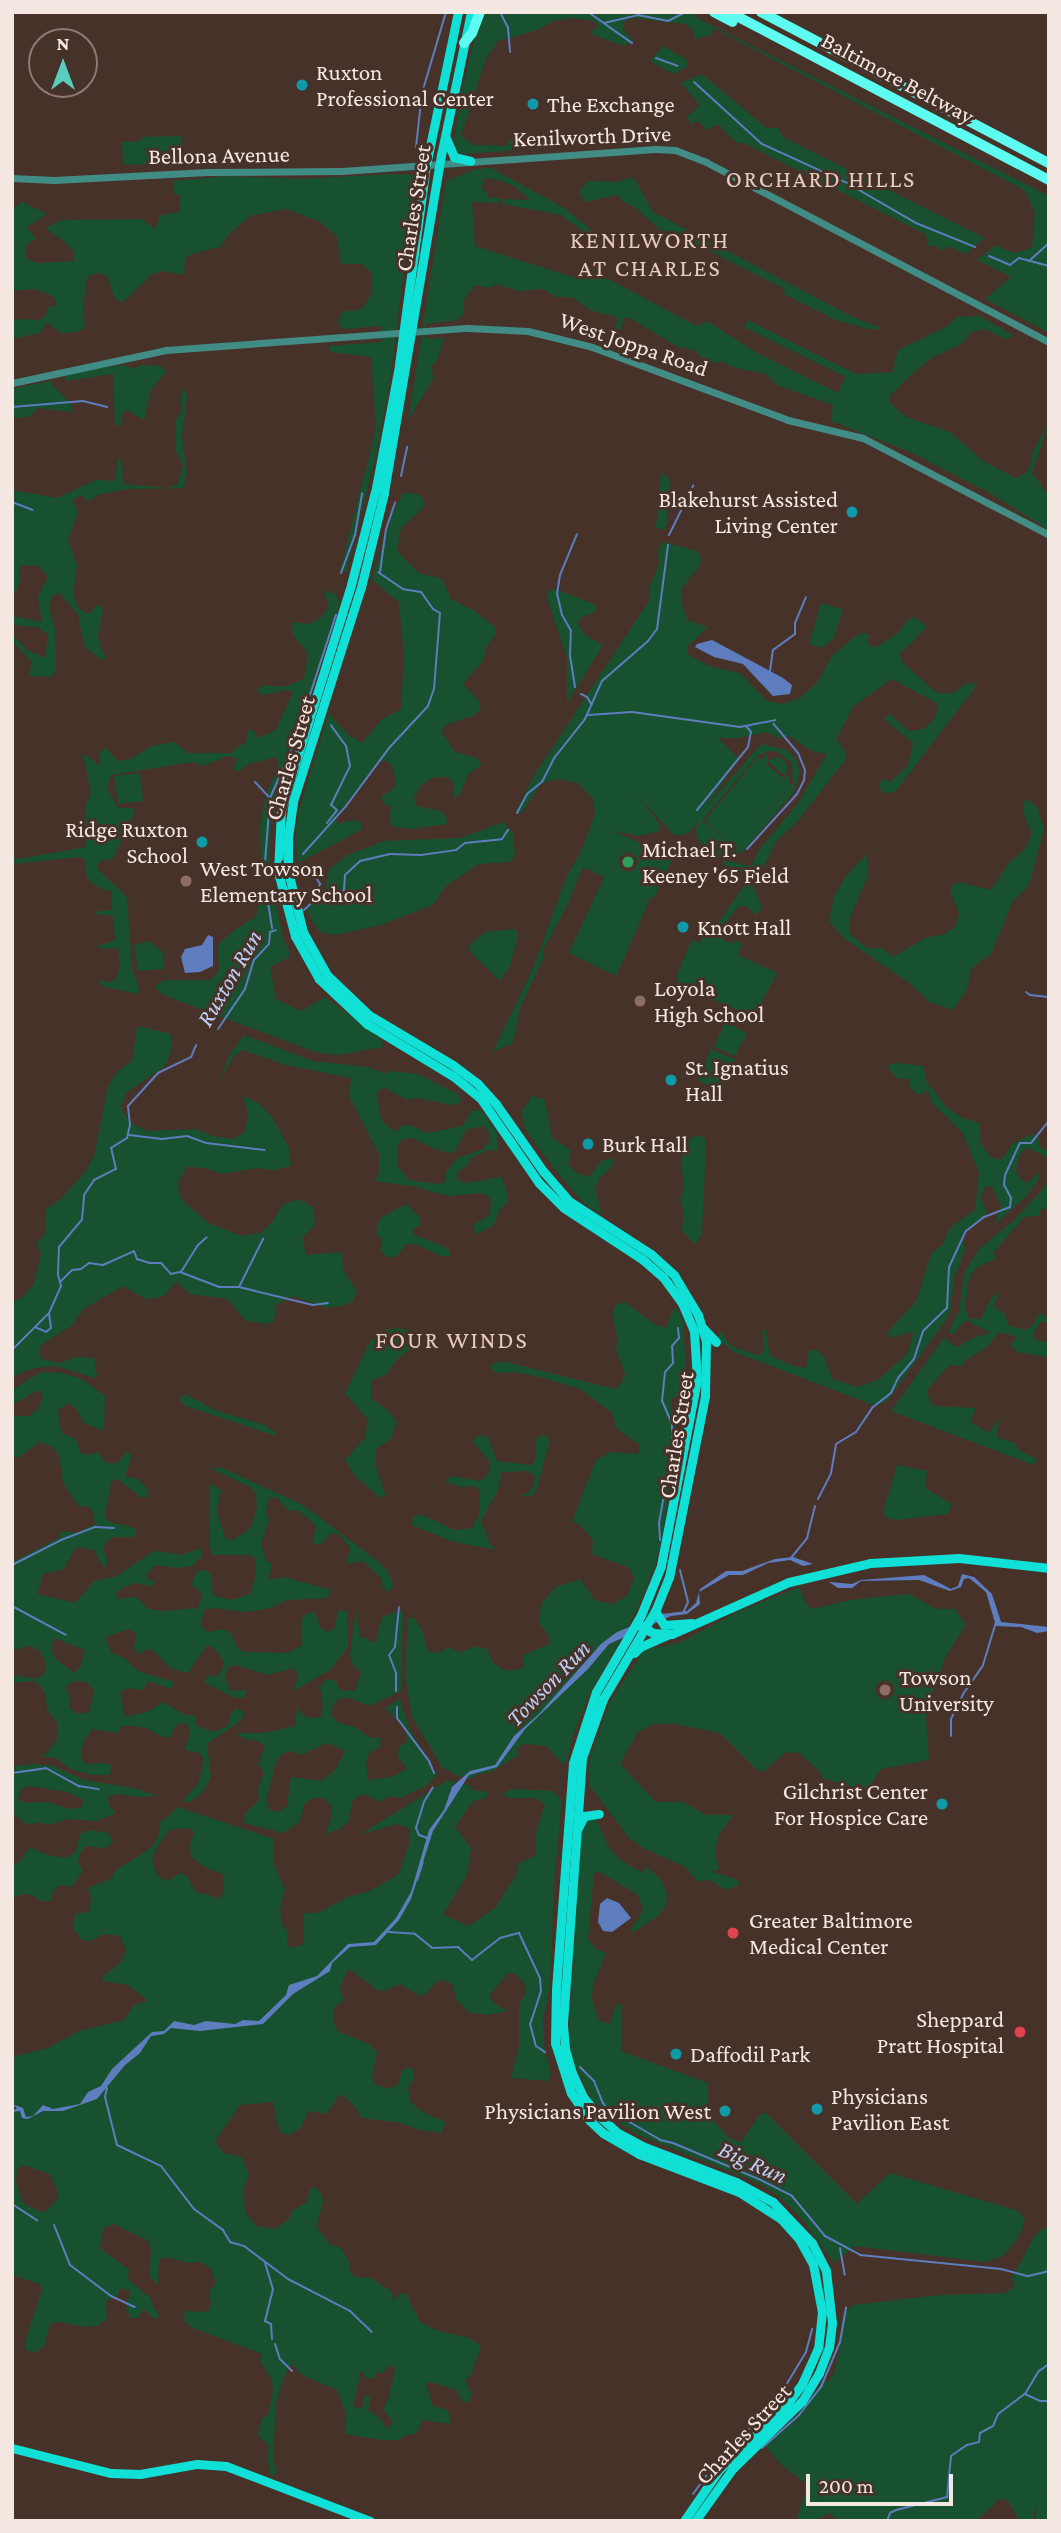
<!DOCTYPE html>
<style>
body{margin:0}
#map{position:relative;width:1061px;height:2533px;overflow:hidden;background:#47322a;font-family:"Crimson Pro",serif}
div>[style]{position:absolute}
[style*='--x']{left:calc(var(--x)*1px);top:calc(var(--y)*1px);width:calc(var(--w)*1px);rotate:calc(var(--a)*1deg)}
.green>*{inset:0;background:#18512f}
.water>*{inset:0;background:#5d7dbe}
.stream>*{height:2px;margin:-1px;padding:0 1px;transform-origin:1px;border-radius:1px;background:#5d7dbe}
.minor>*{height:7px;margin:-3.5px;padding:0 3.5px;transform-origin:3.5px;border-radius:3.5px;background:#428c86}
.major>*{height:9px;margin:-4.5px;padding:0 4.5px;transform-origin:4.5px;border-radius:4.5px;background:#10e0d5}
.highway>*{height:10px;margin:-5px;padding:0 5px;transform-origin:5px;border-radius:5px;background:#5dfbf0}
.dots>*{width:19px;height:19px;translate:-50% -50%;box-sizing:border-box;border:4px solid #47322a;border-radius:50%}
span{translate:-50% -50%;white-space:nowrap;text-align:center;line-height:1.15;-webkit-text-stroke:6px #47322a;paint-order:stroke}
.poi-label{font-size:23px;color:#f5e7e2}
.left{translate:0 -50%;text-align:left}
.right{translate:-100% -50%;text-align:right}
.street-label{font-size:23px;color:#f5e7e2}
.neighbourhood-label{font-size:24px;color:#e7cbc1;letter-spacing:2px}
.water-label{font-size:24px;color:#bdcff3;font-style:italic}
.frame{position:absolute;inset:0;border:14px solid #f5e7e2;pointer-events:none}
.north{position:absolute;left:28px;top:28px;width:70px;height:70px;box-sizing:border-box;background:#47322a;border:2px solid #8d7a74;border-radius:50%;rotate:0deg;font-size:19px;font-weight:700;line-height:28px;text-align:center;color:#f5e7e2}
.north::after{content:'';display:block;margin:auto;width:24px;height:32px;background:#59cebf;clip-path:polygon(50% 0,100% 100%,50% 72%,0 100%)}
.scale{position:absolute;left:806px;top:2474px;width:147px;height:32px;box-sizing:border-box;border:4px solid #f5e7e2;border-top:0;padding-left:9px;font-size:21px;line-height:24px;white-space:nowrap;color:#f5e7e2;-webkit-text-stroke:5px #47322a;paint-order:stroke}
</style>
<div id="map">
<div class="green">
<i style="clip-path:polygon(486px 12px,693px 12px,697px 18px,1049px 196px,1049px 333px,985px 299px,1011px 277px,977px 260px,995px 245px,1013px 253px,1032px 248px,1035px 212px,1024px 190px,713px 28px,711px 35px,695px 39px,694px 31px,685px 24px,632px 18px,623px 22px,624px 30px,633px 41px,624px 46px,594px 35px,591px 31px,599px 26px,594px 21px,573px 18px,554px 21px,534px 31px,498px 41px,486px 58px,461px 136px,474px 145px,508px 146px,509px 140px,537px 138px,552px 133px,556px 138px,553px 147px,464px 154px,457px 152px,454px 141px,462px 91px,475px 37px)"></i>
<i style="clip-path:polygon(663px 46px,686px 59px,688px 66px,673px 74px,650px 61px)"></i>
<i style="clip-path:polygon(702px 74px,766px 128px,778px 128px,783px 137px,985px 238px,965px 254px,949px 246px,941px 251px,936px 245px,929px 247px,925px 234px,744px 143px,737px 143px,717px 124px,707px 130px,698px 121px,691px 124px,687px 117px,700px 105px,681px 83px)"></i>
<i style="clip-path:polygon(181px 136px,182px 163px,123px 165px,122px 142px,141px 141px,141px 137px)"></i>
<i style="clip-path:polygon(491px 168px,566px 209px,597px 235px,591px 237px,561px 215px,502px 204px,504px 199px,529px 200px,516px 187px,499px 180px,484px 178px,482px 188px,490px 198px,500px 198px,499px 203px,472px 202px,475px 246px,579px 279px,584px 266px,697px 326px,707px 321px,757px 353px,838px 393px,846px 377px,744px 327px,748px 320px,856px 374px,893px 372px,898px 350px,946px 327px,957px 317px,980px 316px,1013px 335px,1007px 340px,985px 329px,971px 332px,962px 344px,933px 357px,914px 372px,891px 395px,889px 402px,906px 417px,950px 432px,983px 461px,1016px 478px,1026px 473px,1030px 466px,1033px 451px,1049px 423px,1032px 473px,1049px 496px,1049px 530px,988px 492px,910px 452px,831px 421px,833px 405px,777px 385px,766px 374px,735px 368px,720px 361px,713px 363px,705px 361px,694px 350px,678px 347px,630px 318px,624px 318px,616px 343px,612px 341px,618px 317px,592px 311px,572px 297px,556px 297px,543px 289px,519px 291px,496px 284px,489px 288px,475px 285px,464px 300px,463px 315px,457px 320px,426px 324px,425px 339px,444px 338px,437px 360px,432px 366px,433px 379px,408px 420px,446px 181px,476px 169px)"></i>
<i style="clip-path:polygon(391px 174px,416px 175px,389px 388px,376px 456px,346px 572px,340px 571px,376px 429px,371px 357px,330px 352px,329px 346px,382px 342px,381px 326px,344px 329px,339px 325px,338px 322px,343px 311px,360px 310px,365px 305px,372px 292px,371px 272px,362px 264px,341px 264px,337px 236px,318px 221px,286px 209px,250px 216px,229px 234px,220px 247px,191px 254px,185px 258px,184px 275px,164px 271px,152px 274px,122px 303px,115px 298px,106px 275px,97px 273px,87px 277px,83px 308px,85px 328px,78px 332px,61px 333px,47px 322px,40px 333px,12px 339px,12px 319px,38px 320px,46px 316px,47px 308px,56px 306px,56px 300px,51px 295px,35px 289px,12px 291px,12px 209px,22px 202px,47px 214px,27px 227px,36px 239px,26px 245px,26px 258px,37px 263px,75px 261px,73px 251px,64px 241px,45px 228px,62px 220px,141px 219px,155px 229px,161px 215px,180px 212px,180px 195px,174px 194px,174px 181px,227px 176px,301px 179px)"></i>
<i style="clip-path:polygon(627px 178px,635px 179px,653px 212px,853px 317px,883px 329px,868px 329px,836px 320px,784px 294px,785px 289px,670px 231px,660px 230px,636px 208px,622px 201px,618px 195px,585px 202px,579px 192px,588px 181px,617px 182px)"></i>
<i style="clip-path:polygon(125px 365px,133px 369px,141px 365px,160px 366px,167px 371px,151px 389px,144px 420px,127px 410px,123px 412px,120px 426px,115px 426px,113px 374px,66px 381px,65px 376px,82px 370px)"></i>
<i style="clip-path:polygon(49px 381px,71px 404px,71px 412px,39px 408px,28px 417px,12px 418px,12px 389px)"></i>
<i style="clip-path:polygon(184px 387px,187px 396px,182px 437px,187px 475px,183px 488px,128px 489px,100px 494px,88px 501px,81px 495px,73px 500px,78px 513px,68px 539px,77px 565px,73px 595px,78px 608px,86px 613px,91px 613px,96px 605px,101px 607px,103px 611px,98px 635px,101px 649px,106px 656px,103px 660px,99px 658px,84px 646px,78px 614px,59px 593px,52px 597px,49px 606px,55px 629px,56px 670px,51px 677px,29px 676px,32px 662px,12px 641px,12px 634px,27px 650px,45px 658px,48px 635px,38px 627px,12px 625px,12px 616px,42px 622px,38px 597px,48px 576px,38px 566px,23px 565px,19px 568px,20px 582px,12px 598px,12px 490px,57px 498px,96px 480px,115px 481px,118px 458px,122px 461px,123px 484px,168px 488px,178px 484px,183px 466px,175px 448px,176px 420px,182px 410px,180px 400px)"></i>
<i style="clip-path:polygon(661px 472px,670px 479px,666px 530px,656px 528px)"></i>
<i style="clip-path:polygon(403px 493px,419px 494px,424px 500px,423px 508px,401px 528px,397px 551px,419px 573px,442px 579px,451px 599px,476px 612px,495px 627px,496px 634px,487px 646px,483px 661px,463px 684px,479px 701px,480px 709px,475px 715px,445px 725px,442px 732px,455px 752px,477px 758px,482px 765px,469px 773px,460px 794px,454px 798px,453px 783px,448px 777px,434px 777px,421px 785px,414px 798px,416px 806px,440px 811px,446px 816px,447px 824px,410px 829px,394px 827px,389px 821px,391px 806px,384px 804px,381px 797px,395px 787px,396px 780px,392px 766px,387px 761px,380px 761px,336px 816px,337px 824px,353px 820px,361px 822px,361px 830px,298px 863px,295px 837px,300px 807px,329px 713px,348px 735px,362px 743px,381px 720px,401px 709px,404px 657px,399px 602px,372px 580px,392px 514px)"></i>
<i style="clip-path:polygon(evenodd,663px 542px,697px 551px,701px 558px,700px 565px,681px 589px,682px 604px,687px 620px,708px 627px,687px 647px,688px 655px,709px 666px,740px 673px,767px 701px,783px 704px,799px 698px,817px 683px,832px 656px,856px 636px,862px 633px,870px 635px,867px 641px,871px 647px,878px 646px,898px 633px,907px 620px,915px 617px,927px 627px,900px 654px,902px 662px,937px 693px,953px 693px,967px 683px,977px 685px,895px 792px,883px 793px,879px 786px,882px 779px,890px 782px,908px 765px,913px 743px,884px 719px,890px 714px,909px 731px,924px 729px,935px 718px,938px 704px,892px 679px,854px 706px,836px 739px,845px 751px,846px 759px,796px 823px,778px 839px,753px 886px,762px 908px,756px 915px,744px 905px,737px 908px,717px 933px,713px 930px,748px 880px,747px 874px,723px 865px,723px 860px,751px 866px,759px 850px,799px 802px,827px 754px,812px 751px,789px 736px,778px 738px,766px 732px,738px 738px,718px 738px,739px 759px,706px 807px,761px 744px,787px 750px,796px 759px,800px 771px,794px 792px,743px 851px,731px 858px,719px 858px,704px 850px,696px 835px,697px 821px,691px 831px,681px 836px,673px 834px,636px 794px,659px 823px,660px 831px,639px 836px,613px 831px,673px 858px,654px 898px,651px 897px,616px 976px,569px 953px,604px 877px,583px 867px,567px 906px,544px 948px,543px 959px,520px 1008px,513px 1043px,493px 1052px,534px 966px,566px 878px,581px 851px,595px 814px,593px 799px,578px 783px,556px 779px,541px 784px,521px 814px,516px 811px,535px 774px,649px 601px,650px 586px,659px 564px,658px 549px,663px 542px,776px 751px,792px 763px,793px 784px,736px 849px,735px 846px,738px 847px,791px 785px,788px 782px,790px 774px,784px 779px,767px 765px,768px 761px,785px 776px,788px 768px,784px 760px,777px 757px,768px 761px,767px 754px,761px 760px,758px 757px,705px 820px,732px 844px,705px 822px,702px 824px,703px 819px,757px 756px,767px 752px,776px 751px)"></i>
<i style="clip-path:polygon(555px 589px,594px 604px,596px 611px,582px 617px,577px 622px,585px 635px,603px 645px,567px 703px,567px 658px,548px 601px,548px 591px)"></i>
<i style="clip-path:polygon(328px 591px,336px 595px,340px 603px,278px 785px,271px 820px,269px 868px,263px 868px,261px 864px,260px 823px,266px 795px,279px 765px,276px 757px,249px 764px,237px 772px,234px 768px,237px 759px,228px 756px,202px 766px,193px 762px,111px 775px,107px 788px,116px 805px,120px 808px,133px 808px,134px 813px,113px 859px,104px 860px,97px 864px,97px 869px,127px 897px,132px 969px,140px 990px,138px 994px,101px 986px,100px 979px,108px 983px,116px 979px,120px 966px,118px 948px,102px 949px,98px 946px,115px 940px,113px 916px,95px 914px,98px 911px,112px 910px,112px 892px,95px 886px,87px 878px,84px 859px,80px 857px,12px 864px,12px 843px,14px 857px,18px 859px,86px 847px,85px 807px,91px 793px,83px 753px,100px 766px,100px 752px,107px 748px,117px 761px,131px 759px,152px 746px,174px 742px,188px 753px,232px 753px,238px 746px,246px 743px,248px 730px,253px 730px,258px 738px,276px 730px,293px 692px,287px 690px,262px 695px,257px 689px,265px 685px,284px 687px,304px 679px,308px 653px,293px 635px,292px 622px,309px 624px,321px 618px,329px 606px,324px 592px)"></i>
<i style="clip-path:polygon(821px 603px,843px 609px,834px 638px,822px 648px,809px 644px)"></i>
<i style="clip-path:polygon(140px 773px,143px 801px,118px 804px,114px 776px)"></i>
<i style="clip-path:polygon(1025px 798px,1037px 807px,1044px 829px,1029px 885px,1013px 901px,991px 954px,972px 968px,966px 991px,953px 1010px,929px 1002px,912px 985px,845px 939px,829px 921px,834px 897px,846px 876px,867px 854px,868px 876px,849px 920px,850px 934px,867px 948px,882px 948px,893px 957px,927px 937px,943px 935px,955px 927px,959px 913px,950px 891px,953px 884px,960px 882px,991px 890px,1008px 864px,1025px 849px,1032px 834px,1023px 813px)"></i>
<i style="clip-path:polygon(503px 822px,513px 833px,515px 856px,510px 862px,479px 864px,446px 886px,433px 905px,381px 925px,335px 935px,319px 932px,307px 912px,311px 898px,324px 890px,330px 868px,348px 855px,384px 841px,461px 838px)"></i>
<i style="clip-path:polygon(269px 890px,274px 894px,283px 938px,290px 953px,288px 958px,270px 967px,276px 999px,301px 1011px,325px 997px,382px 1040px,383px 1047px,338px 1055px,315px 1052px,166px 996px,157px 990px,155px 986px,164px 980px,211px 980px,219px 970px,218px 945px,234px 930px,256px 917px,261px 894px)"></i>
<i style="clip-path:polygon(516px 929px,518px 936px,510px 966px,500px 981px,471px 953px,468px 946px,485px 932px)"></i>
<i style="clip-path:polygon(706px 930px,731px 944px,734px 940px,743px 944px,738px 955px,777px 973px,755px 1015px,750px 1016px,679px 984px,676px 976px,692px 940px,700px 943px)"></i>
<i style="clip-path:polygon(150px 941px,163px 953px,164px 969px,138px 971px,134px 945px)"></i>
<i style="clip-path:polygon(725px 1022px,747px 1033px,735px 1056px,714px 1047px)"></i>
<i style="clip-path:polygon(137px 1026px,171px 1034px,172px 1051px,164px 1067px,126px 1093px,121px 1108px,131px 1123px,147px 1131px,196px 1129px,212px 1136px,234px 1139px,245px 1131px,248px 1113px,243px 1096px,260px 1104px,272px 1117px,289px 1148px,291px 1166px,274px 1170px,257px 1168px,222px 1174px,205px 1168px,187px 1167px,178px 1182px,181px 1199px,208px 1223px,242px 1236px,261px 1233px,273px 1221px,282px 1205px,299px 1199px,314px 1208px,315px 1225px,302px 1238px,306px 1255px,342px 1252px,343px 1269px,357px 1292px,353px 1301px,345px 1305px,327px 1308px,292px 1296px,276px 1305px,274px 1322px,265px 1324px,245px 1320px,227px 1299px,190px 1294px,176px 1282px,164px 1296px,155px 1298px,146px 1299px,123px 1286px,83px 1309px,72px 1325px,41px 1345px,39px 1353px,42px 1359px,59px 1363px,76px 1357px,94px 1358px,97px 1376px,94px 1378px,57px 1366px,34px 1368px,12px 1377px,12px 1302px,23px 1297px,34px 1283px,41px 1253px,36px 1243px,45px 1234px,46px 1209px,61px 1199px,86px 1171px,94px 1156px,108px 1086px,118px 1071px,132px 1061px)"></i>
<i style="clip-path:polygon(evenodd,244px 1035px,313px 1061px,368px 1067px,385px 1074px,390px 1071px,418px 1074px,458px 1094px,462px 1102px,453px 1105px,416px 1098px,407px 1100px,384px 1087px,377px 1093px,381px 1120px,395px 1132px,401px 1126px,410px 1125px,427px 1133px,463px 1126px,472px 1110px,482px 1111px,497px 1133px,497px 1151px,488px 1150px,471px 1158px,467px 1166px,459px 1171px,456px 1179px,465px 1183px,501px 1177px,508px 1194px,507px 1203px,500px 1209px,493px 1226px,476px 1234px,473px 1225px,489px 1215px,491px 1206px,490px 1197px,481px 1193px,448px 1196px,412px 1186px,374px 1181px,379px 1173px,379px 1154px,349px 1096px,351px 1078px,286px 1065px,242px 1050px,234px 1056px,219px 1081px,230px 1054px,244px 1035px,484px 1126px,490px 1134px,489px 1142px,483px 1149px,457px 1158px,446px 1173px,446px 1182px,437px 1184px,409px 1180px,397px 1165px,397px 1146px,403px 1139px,412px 1138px,437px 1150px,454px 1153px,467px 1129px,484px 1126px)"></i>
<i style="clip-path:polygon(711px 1049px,736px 1060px,721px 1092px,697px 1080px)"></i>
<i style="clip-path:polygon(897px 1063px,923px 1066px,926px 1081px,947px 1108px,963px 1118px,980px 1123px,980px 1142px,990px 1157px,1001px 1160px,1012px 1144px,1032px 1134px,1037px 1135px,1040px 1147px,1049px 1152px,1049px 1158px,1028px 1148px,1021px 1152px,1015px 1170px,1021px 1180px,1027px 1183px,1039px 1173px,1040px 1177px,1025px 1198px,994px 1225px,1001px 1206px,992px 1186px,985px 1187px,980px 1198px,988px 1212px,963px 1232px,965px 1250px,954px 1278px,951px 1309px,946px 1320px,887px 1401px,876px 1406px,732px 1351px,718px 1338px,721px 1331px,731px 1346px,760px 1356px,764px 1349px,762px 1330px,765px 1329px,770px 1355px,790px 1365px,804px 1368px,807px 1366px,809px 1350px,817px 1350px,825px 1358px,832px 1379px,858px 1387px,878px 1380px,907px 1354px,914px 1331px,890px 1338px,887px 1333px,917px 1300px,931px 1254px,943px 1244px,950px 1228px,975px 1210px,979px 1172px,962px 1132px,933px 1104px,928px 1091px,918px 1095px,910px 1088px,908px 1078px,898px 1079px,888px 1068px,890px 1064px)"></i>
<i style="clip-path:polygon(532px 1096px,545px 1100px,552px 1138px,571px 1150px,568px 1164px,576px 1173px,589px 1177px,601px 1161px,612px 1158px,614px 1161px,614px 1164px,600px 1178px,595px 1188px,602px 1215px,585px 1204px,559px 1175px,526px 1131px,521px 1112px)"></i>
<i style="clip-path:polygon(698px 1135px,705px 1138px,706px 1149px,702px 1233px,695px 1245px,682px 1230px,684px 1211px,680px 1200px,684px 1185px,681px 1161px,688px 1139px)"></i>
<i style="clip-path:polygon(1049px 1182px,1049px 1212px,1044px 1208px,1041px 1209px,1039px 1216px,1024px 1217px,994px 1252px,995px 1259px,974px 1269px,968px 1284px,965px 1310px,970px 1319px,981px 1319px,991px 1298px,1000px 1291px,993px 1306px,1005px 1314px,1008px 1325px,1025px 1330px,1032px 1326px,1039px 1313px,1049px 1319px,1047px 1322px,1040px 1322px,1033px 1335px,1034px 1339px,1049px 1343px,1049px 1353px,1046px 1357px,1017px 1352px,1010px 1344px,1016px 1340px,1015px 1336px,999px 1332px,987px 1347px,963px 1362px,963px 1366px,949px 1365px,927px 1390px,930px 1402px,935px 1406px,976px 1408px,970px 1422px,989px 1433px,999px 1418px,997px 1437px,1015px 1443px,1019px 1450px,1037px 1459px,1034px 1465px,891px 1411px,944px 1338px,957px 1347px,977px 1336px,991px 1333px,966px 1320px,953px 1334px,948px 1333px,959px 1311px,965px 1271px,980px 1248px,1014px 1220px)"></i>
<i style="clip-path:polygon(406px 1204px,419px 1216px,420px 1225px,413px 1229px,413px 1234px,447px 1248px,451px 1256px,441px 1256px,416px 1244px,407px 1244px,396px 1257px,386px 1257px,380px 1249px,382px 1239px,376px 1234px,377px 1225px,382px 1217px)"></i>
<i style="clip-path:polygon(625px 1302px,654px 1324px,666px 1328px,675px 1306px,683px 1320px,687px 1385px,682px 1395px,672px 1398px,670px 1403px,677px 1428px,664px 1530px,655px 1566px,637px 1610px,588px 1697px,572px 1738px,567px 1761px,562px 1764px,547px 1746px,524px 1744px,518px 1748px,517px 1756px,491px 1772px,475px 1775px,473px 1779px,458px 1776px,442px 1767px,412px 1717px,405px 1676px,408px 1618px,413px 1617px,422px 1630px,428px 1651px,438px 1653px,449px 1647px,459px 1653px,476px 1646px,487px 1649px,494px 1664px,506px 1671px,523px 1668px,524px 1655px,549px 1644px,549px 1636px,539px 1623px,541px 1604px,556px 1587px,580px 1579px,595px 1600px,612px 1604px,626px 1597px,634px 1579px,630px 1568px,592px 1554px,593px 1540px,580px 1525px,572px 1521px,596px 1460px,611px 1452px,638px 1454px,640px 1445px,617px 1429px,611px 1412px,580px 1389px,544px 1378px,515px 1372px,496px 1373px,489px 1367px,497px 1362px,506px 1362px,615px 1389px,622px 1383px,625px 1374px,616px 1349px,618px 1340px,612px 1313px,616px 1305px)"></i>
<i style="clip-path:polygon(398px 1328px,416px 1332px,411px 1349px,397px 1359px,387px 1374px,371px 1381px,371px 1399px,386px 1408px,397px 1422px,391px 1439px,376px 1449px,376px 1466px,386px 1497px,379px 1497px,355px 1476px,345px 1460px,365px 1438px,368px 1420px,345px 1393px,369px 1344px,380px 1331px)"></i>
<i style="clip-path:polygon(evenodd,41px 1372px,62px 1373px,82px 1379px,105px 1396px,104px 1431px,84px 1423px,77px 1410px,69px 1403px,58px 1410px,61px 1433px,76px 1439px,80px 1452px,89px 1455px,98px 1452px,104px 1461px,111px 1464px,118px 1462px,127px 1451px,132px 1456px,125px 1476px,138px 1479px,148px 1490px,147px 1497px,140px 1497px,118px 1479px,111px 1481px,105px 1516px,110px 1522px,130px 1526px,136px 1530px,135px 1537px,113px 1537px,106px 1543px,103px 1549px,108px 1562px,104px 1568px,94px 1550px,80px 1547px,74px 1550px,64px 1569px,43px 1574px,37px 1594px,75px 1603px,94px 1581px,115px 1577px,151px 1553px,158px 1551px,181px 1555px,201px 1548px,202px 1556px,192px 1566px,177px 1568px,156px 1565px,146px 1575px,150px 1581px,157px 1581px,151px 1586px,136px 1583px,122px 1588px,116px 1593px,118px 1599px,133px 1597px,139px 1599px,148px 1609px,163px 1611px,198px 1608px,202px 1594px,191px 1584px,197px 1571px,205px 1570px,211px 1574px,213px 1595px,230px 1600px,250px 1594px,256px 1573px,255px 1558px,249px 1555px,213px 1555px,210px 1549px,209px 1483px,221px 1490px,217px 1511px,225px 1538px,232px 1540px,250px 1529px,257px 1508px,256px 1494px,250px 1487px,212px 1469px,220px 1467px,303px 1505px,375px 1559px,387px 1570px,394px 1586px,388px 1592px,382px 1586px,381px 1578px,363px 1561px,346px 1564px,350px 1548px,340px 1535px,331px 1533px,320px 1545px,312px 1543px,316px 1527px,311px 1520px,297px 1510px,288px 1511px,277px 1498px,269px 1497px,266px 1513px,269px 1520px,261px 1544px,266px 1560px,272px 1565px,268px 1580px,284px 1577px,331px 1590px,327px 1598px,287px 1600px,271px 1608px,246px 1612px,212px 1608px,204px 1610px,201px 1626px,207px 1632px,224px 1629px,231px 1634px,238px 1649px,246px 1652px,288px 1653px,302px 1645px,301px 1619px,307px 1613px,315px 1612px,320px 1627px,327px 1632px,335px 1628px,338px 1611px,347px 1611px,348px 1647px,330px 1670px,294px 1691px,298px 1675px,293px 1668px,268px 1675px,235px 1665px,228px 1668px,225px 1676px,230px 1691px,247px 1690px,244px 1698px,235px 1698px,204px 1682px,208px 1675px,216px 1677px,222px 1671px,224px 1662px,214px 1648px,207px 1645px,188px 1673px,171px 1669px,155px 1652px,147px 1649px,141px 1654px,134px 1649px,136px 1633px,129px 1629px,105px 1637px,111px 1652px,126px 1659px,138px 1671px,174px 1682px,171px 1689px,149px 1681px,143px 1690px,127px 1688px,120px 1693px,125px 1717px,149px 1711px,163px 1702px,185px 1715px,194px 1715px,197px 1726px,213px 1732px,228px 1726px,230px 1715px,236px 1708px,244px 1712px,242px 1720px,207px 1744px,211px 1777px,203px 1792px,190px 1802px,182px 1801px,198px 1784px,204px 1760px,200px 1753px,184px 1750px,190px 1735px,188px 1724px,179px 1723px,173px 1729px,171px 1737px,162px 1737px,147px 1728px,131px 1726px,122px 1726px,117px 1733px,92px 1729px,83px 1743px,81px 1760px,88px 1764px,105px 1763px,112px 1766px,109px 1775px,92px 1775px,70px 1769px,56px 1758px,39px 1756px,47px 1753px,57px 1739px,57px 1723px,47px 1709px,45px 1693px,40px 1686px,33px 1681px,12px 1683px,15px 1675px,37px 1679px,45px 1672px,45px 1661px,40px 1651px,30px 1646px,12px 1650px,12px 1562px,59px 1538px,61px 1531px,76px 1533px,95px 1524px,92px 1510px,86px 1506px,79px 1507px,63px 1483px,59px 1456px,53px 1447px,40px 1442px,19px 1457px,12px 1457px,12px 1416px,29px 1416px,38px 1409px,43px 1398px,40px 1391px,36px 1391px,12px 1405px,12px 1390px,41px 1372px,54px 1638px,85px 1650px,81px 1665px,74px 1673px,56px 1659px,51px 1649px,54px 1638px,41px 1372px,74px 1681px,86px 1682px,94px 1690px,89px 1712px,78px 1714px,69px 1708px,70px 1697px,65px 1687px,74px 1681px)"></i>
<i style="clip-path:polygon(185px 1394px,217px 1411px,262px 1424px,277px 1433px,276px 1436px,186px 1406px,179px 1400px)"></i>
<i style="clip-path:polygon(544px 1434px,550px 1440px,536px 1492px,529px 1497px,520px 1495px,528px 1493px,533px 1486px,535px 1477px,528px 1471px,502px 1472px,498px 1490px,481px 1521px,490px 1544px,497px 1550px,454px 1542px,412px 1525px,413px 1516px,422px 1515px,455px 1530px,472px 1528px,480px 1512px,480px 1492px,475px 1486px,461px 1487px,444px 1481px,452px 1476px,479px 1481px,485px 1478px,490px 1470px,489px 1461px,472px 1441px,479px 1435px,488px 1437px,497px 1461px,532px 1465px,536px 1458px,536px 1439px)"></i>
<i style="clip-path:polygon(897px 1465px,927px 1471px,925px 1488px,952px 1504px,948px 1514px,895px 1520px,885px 1517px,884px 1509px)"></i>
<i style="clip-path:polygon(799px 1587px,806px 1604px,812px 1609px,850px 1600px,909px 1594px,937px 1609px,954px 1609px,966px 1624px,946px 1656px,930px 1699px,926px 1718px,929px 1760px,881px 1769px,866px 1791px,823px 1778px,816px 1768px,799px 1753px,786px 1752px,763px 1772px,756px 1769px,720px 1733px,676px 1724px,653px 1724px,638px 1732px,620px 1764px,656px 1802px,683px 1802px,706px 1815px,733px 1815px,718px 1836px,715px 1854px,719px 1869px,712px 1872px,736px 1879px,740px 1885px,726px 1890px,710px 1880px,697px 1881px,685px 1867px,645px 1849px,630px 1839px,590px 1786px,588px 1771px,591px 1755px,610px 1702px,644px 1650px,681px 1642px,737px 1612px)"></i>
<i style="clip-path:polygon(evenodd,356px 1609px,360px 1636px,375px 1643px,382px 1617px,401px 1610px,403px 1613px,401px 1691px,369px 1706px,350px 1698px,340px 1698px,333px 1704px,331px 1714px,337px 1722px,355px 1727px,371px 1738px,381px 1738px,379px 1748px,370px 1752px,366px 1761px,368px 1780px,391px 1777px,407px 1769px,397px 1755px,400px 1746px,408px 1741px,404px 1727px,385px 1708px,400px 1699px,410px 1730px,437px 1775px,427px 1785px,400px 1798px,388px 1796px,381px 1802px,363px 1794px,352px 1801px,349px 1820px,341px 1828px,326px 1834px,332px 1815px,331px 1805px,323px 1798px,313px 1798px,305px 1803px,299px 1822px,283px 1833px,244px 1823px,245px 1814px,259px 1800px,258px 1790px,264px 1772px,258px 1764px,265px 1746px,258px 1741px,244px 1739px,236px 1733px,265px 1733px,295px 1726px,297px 1706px,302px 1715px,311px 1718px,321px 1717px,323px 1707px,320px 1687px,326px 1679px,336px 1681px,339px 1690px,355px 1691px,361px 1672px,353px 1665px,350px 1656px,356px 1609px,327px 1743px,345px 1751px,336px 1769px,321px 1781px,291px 1777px,287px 1806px,279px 1812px,269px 1809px,266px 1800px,276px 1762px,282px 1754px,291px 1751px,301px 1755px,327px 1743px)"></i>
<i style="clip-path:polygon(evenodd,37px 1764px,53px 1766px,85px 1780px,138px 1789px,156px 1796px,137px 1797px,117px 1794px,108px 1797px,109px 1806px,116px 1813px,97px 1821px,67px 1819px,48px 1825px,38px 1822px,28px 1825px,12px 1813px,12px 1766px,37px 1764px,29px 1786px,67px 1792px,84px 1800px,80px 1808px,70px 1809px,47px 1802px,27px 1803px,18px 1800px,20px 1790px,29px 1786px)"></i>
<i style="clip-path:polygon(evenodd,448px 1780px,471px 1786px,471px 1790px,488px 1792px,486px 1798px,473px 1801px,455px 1827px,471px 1848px,469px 1863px,466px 1877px,443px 1914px,469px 1926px,495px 1908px,516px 1875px,518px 1864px,536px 1855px,535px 1834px,545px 1804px,535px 1798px,508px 1798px,503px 1793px,511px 1789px,553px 1791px,562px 1801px,554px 1882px,550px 1986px,543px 2019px,544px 2046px,551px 2075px,548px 2081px,511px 2078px,519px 2047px,519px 2003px,526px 1994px,524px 1982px,515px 1974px,508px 1973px,490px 1995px,493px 2002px,507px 2011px,488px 2015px,468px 2012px,456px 1999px,453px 1985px,444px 1980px,435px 1983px,424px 1996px,418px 1995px,400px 1984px,383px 1991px,377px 1990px,351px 1970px,347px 1971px,340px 1988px,344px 2000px,333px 2008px,333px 2022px,339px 2032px,369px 2044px,377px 2052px,372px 2077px,374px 2083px,387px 2089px,398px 2085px,402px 2070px,411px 2067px,414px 2070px,414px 2079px,408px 2088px,411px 2103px,426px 2114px,446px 2122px,441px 2133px,419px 2130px,402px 2123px,362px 2118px,352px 2103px,340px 2094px,326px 2114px,309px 2111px,300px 2129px,289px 2135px,282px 2133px,277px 2124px,273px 2102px,240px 2105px,215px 2141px,223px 2153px,242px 2157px,246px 2167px,249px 2175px,243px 2190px,246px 2213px,256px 2226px,275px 2229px,290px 2218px,292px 2211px,307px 2202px,310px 2188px,316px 2188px,322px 2195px,323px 2203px,316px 2227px,331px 2245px,340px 2247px,349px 2261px,349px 2270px,355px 2277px,371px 2278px,392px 2292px,393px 2302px,400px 2293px,406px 2294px,420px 2322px,436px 2330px,469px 2338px,481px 2346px,472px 2373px,465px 2381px,472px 2393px,469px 2401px,463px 2403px,456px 2390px,431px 2382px,426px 2384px,433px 2406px,448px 2410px,451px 2424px,423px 2420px,416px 2434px,407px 2435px,398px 2440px,381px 2440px,345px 2434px,346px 2415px,337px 2390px,302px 2375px,292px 2364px,288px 2367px,276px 2402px,273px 2459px,277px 2472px,271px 2477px,267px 2458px,269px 2446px,258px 2435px,262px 2419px,268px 2415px,273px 2391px,272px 2380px,260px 2361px,262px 2354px,193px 2328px,184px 2321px,185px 2311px,208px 2312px,211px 2303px,209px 2291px,216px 2283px,210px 2267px,199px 2262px,188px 2263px,165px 2257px,159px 2260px,158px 2285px,149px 2276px,151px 2251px,148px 2241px,114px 2224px,103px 2229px,100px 2248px,129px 2270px,128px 2279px,149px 2297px,160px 2318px,154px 2318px,143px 2309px,138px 2318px,130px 2318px,126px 2305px,131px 2291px,120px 2288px,117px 2296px,106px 2301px,107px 2320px,100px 2322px,101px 2325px,85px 2327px,59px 2322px,50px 2324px,44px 2346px,35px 2353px,26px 2350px,25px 2343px,42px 2289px,40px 2284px,12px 2275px,12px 2057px,48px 2048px,79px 2031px,124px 2020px,134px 2005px,148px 2001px,128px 1985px,103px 1981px,102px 1977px,120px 1963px,126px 1950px,120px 1936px,104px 1934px,90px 1941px,81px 1939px,73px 1928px,75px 1914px,89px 1912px,91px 1900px,88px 1888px,112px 1878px,116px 1870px,151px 1848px,158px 1837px,160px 1823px,178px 1807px,274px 1839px,274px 1865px,285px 1889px,280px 1910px,282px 1924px,288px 1932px,287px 1944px,291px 1948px,304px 1944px,303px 1913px,318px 1913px,348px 1897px,370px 1891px,399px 1874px,409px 1844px,410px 1829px,398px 1824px,361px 1834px,448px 1780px,189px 1828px,194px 1833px,190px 1846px,191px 1856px,204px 1867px,223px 1874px,224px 1891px,220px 1899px,195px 1891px,187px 1876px,181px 1873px,168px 1881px,158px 1877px,152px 1860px,157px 1847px,169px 1830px,189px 1828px,448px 1780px,23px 2165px,50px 2174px,58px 2192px,58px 2199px,43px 2213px,23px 2203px,16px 2183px,17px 2169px,23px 2165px,448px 1780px,389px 2364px,395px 2370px,388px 2400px,383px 2409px,393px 2422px,387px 2429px,380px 2418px,368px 2410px,371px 2396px,365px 2395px,362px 2409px,353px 2407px,361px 2370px,366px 2378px,373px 2379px,377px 2372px,384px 2373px,389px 2364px)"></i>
<i style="clip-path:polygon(596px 1818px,608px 1846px,620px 1860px,643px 1873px,646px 1866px,662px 1881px,667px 1894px,666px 1906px,658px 1916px,633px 1933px,631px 1930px,643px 1910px,638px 1895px,600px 1872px,594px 1873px,588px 1939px,596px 1949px,606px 1953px,593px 1985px,592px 1999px,599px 2021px,610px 2024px,616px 2005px,622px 2004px,621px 2051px,708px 2083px,708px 2115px,730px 2139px,741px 2142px,759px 2116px,765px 2112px,857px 2204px,890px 2173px,1018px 2211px,1025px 2220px,1019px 2237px,1003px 2256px,985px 2262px,855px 2246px,834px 2263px,803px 2220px,780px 2197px,758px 2183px,639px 2135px,619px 2123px,592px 2100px,571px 2056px,569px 2029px,581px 1833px,586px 1820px)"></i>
<i style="clip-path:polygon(89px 1830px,108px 1833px,113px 1841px,106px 1848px,86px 1846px,80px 1853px,78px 1863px,83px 1871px,72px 1887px,60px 1885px,53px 1891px,51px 1901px,41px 1901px,33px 1895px,23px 1894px,12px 1899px,12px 1865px,19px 1862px,30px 1847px,47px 1855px,66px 1858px,75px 1853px,80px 1834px)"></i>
<i style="clip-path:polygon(1049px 2225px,1049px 2492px,1043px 2491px,1049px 2494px,1049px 2521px,1036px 2521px,1036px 2502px,1032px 2521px,1019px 2521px,1009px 2502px,1001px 2498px,976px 2521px,840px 2521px,829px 2513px,813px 2521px,796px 2521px,808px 2485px,783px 2466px,765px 2446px,797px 2416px,823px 2381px,828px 2382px,835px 2371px,841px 2344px,843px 2313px,853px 2305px,878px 2302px,940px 2295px,1005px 2293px,1014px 2287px,1012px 2278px,1035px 2235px)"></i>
</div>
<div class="water">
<i style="clip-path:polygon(712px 640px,783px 678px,792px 685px,790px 694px,773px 696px,743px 664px,714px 657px,695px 647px,697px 644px)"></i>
<i style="clip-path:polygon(208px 935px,213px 937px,213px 966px,200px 972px,185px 973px,181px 957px,185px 949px,202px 945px)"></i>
<i style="clip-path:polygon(793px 1557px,813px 1564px,803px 1566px,790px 1560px,768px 1563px,743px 1575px,729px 1575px,699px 1592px,700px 1604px,687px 1614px,671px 1616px,609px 1644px,588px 1669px,526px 1728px,497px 1767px,469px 1775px,433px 1831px,411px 1899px,399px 1920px,376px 1945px,350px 1947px,332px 1963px,330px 1971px,293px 1994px,263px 2024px,200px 2031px,171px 2028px,164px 2034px,151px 2036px,140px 2053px,125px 2065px,97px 2099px,63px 2111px,43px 2111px,28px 2119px,22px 2118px,20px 2111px,12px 2112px,17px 2108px,12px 2104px,23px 2108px,26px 2117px,33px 2116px,43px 2105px,53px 2109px,80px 2104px,88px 2092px,101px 2086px,112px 2069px,152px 2032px,164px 2031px,174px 2021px,194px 2025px,206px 2021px,235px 2024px,243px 2020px,259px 2021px,286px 1995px,289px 1985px,317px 1976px,348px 1944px,374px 1942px,396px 1918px,411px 1892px,429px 1830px,444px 1810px,452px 1787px,470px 1771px,495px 1765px,514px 1736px,539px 1714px,601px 1644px,617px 1632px,662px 1614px,687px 1611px,696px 1603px,700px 1589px,726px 1571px,742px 1571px,775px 1559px)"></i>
<i style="clip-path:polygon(924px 1575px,951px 1589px,958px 1586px,962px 1574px,974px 1577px,992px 1594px,1001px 1622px,1049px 1627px,1049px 1631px,1037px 1633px,1021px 1627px,996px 1626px,986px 1592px,969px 1578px,964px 1579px,961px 1587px,950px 1591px,919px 1580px,861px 1581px,852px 1588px,838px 1588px,829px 1582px,852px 1584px,861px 1580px)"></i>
<i style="clip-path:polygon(607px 1898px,619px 1903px,631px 1918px,612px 1932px,603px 1931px,598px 1922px,600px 1904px)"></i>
</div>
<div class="stream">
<i style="--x:500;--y:12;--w:18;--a:63"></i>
<i style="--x:508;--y:28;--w:24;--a:85"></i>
<i style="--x:588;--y:12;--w:54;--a:35.2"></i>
<i style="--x:604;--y:23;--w:35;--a:-13"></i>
<i style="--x:638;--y:15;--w:31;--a:11"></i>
<i style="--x:668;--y:21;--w:16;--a:-27"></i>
<i style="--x:656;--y:58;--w:23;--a:20"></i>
<i style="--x:694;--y:82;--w:92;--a:42.4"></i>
<i style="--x:762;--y:144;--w:94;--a:24.6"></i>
<i style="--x:847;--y:183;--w:80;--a:30.1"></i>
<i style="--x:916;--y:223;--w:64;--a:22.1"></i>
<i style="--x:416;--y:147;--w:54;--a:-83.7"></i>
<i style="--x:422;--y:93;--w:84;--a:-73.5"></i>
<i style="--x:989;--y:256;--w:23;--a:23"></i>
<i style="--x:1010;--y:265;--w:11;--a:-38"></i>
<i style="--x:1019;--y:258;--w:31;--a:15"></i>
<i style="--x:1029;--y:261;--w:27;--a:-42"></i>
<i style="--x:12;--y:407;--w:71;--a:-4.8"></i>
<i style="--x:83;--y:401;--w:25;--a:14"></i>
<i style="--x:401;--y:476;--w:30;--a:-78"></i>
<i style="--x:12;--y:502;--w:22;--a:21"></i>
<i style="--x:669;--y:535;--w:55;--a:-63.9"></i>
<i style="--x:380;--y:572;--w:43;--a:-82.1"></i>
<i style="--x:386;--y:529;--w:28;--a:-71"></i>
<i style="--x:341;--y:573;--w:40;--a:-69.8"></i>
<i style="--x:355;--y:535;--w:42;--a:-80.3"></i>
<i style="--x:770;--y:671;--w:21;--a:-82"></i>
<i style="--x:773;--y:650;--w:27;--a:-36"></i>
<i style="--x:795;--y:634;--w:11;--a:-90"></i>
<i style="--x:795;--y:623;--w:28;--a:-67"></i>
<i style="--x:575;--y:687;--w:31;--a:-99"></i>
<i style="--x:570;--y:656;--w:25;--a:-88"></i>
<i style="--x:571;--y:631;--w:18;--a:-119"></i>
<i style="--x:562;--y:615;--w:22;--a:-103"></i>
<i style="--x:557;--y:594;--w:19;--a:-81"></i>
<i style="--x:560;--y:575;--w:44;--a:-67.5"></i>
<i style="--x:581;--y:694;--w:7;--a:27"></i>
<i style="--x:587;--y:697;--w:9;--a:58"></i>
<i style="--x:588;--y:715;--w:44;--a:-3.9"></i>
<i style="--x:632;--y:712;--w:109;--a:7.9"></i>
<i style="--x:740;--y:727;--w:36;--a:-11"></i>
<i style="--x:255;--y:782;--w:21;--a:47"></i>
<i style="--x:697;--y:810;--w:81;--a:-51"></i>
<i style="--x:748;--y:747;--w:15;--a:-79"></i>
<i style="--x:751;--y:732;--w:8;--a:-130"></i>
<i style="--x:517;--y:813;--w:21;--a:-62"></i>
<i style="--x:527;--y:794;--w:19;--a:-39"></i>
<i style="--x:542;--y:782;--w:28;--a:-63"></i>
<i style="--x:555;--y:757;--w:48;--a:-51.7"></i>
<i style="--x:585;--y:719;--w:42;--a:-65.9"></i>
<i style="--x:602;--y:681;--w:61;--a:-41"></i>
<i style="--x:648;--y:641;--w:15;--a:-53"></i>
<i style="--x:657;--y:629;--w:85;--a:-82.5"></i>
<i style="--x:327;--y:823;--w:16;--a:-52"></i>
<i style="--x:337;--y:810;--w:8;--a:-140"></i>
<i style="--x:331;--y:805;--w:43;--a:-64"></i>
<i style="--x:350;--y:766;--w:20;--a:-101"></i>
<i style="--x:346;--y:746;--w:26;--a:-126"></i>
<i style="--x:747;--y:849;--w:74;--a:-47.7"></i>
<i style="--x:797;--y:794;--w:16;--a:-63"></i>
<i style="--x:804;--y:780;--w:10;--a:-84"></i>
<i style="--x:805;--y:770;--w:18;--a:-112"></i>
<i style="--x:798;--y:753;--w:38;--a:-130"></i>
<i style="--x:303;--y:854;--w:64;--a:-48.1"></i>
<i style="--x:346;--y:806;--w:72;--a:-53.4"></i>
<i style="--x:389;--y:748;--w:57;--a:-47.1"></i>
<i style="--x:428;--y:706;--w:18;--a:-71"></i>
<i style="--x:434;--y:689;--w:76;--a:-85.5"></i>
<i style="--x:440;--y:613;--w:8;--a:-150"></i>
<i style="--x:433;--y:609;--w:21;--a:-125"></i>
<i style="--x:421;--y:592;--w:18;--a:-171"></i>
<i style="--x:403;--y:589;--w:30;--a:-146"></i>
<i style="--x:265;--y:862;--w:64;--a:-85.5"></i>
<i style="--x:270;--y:798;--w:59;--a:-66"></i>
<i style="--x:294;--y:744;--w:136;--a:-72"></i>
<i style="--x:267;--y:896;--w:33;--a:81"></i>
<i style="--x:313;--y:899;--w:17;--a:-65"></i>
<i style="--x:320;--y:884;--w:9;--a:-122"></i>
<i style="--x:304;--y:910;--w:18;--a:-43"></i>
<i style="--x:317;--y:898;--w:9;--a:13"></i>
<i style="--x:326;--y:900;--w:21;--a:-29"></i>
<i style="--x:344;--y:890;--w:15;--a:-86"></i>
<i style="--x:345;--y:875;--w:21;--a:-43"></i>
<i style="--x:360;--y:861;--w:31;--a:-13"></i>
<i style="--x:390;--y:854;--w:31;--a:2"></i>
<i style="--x:421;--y:855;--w:35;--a:-8"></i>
<i style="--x:456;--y:850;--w:11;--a:-38"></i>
<i style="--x:465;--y:843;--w:37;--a:-6"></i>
<i style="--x:502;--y:839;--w:11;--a:-56"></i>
<i style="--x:1026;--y:992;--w:5;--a:37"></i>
<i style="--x:1030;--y:995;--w:19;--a:6"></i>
<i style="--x:218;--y:1029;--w:48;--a:-56"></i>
<i style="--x:245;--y:989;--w:30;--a:-73"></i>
<i style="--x:254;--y:960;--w:22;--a:-47"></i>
<i style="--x:269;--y:944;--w:12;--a:-85"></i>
<i style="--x:270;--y:932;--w:6;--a:-18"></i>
<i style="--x:129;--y:1135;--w:33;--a:7"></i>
<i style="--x:162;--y:1139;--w:25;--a:-7"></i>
<i style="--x:187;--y:1136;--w:20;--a:20"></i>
<i style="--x:206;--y:1143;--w:59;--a:6.8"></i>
<i style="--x:181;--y:1272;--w:31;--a:-58"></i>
<i style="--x:197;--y:1246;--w:13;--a:-42"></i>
<i style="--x:60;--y:1282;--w:17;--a:-45"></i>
<i style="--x:72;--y:1270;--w:9;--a:-6"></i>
<i style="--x:81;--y:1269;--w:10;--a:-37"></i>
<i style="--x:89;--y:1263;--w:14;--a:8"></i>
<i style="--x:103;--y:1265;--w:34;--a:-24"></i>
<i style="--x:134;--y:1251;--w:9;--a:69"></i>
<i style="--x:137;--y:1259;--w:13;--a:18"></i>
<i style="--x:149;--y:1263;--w:12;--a:0"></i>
<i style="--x:161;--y:1263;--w:15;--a:48"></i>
<i style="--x:171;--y:1274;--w:9;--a:-13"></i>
<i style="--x:180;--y:1272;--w:42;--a:21"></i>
<i style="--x:219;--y:1287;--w:20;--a:0"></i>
<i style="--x:239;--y:1287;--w:76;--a:13.7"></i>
<i style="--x:313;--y:1305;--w:15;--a:-8"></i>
<i style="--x:239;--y:1287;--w:54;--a:-63.4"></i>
<i style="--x:35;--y:1327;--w:18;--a:-45"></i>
<i style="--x:12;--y:1350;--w:33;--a:-45"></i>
<i style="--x:35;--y:1327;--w:12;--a:24"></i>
<i style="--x:46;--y:1332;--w:6;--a:-39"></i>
<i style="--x:51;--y:1328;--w:15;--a:-98"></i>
<i style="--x:49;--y:1313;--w:30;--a:-66"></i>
<i style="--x:61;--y:1286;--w:11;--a:-105"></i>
<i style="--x:58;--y:1275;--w:28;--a:-88"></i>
<i style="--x:59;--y:1247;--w:35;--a:-50"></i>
<i style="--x:82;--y:1220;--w:25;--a:-85"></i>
<i style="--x:84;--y:1195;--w:18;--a:-56"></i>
<i style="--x:94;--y:1180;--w:25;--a:-27"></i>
<i style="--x:116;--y:1169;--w:22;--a:-103"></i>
<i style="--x:111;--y:1148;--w:19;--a:-32"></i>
<i style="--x:127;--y:1138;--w:13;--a:-77"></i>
<i style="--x:130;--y:1125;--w:19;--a:-96"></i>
<i style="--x:128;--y:1106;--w:45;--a:-47.7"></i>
<i style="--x:158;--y:1073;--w:37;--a:-26"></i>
<i style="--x:191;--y:1057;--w:13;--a:-67"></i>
<i style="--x:818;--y:1499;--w:29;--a:-63"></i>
<i style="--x:831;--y:1473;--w:29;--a:-80"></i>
<i style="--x:836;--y:1444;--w:23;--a:-31"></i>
<i style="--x:856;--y:1432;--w:30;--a:-56"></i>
<i style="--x:873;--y:1407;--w:23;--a:-38"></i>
<i style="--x:891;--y:1393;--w:17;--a:-65"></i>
<i style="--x:898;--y:1378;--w:25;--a:-50"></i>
<i style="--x:914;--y:1359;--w:29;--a:-72"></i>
<i style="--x:923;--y:1331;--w:33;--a:-44"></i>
<i style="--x:947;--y:1308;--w:41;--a:-87.2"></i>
<i style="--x:949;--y:1267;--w:40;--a:-65"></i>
<i style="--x:966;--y:1231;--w:23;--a:-38"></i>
<i style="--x:984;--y:1217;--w:28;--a:-21"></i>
<i style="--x:1010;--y:1207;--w:9;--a:-84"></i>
<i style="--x:1011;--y:1198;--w:15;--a:-118"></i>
<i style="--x:1004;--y:1185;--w:10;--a:-84"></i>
<i style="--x:1005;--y:1175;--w:35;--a:-65"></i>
<i style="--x:1020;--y:1143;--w:11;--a:0"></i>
<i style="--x:1031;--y:1143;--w:28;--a:-51"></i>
<i style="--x:660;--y:1540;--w:17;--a:-93"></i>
<i style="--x:659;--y:1523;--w:78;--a:-79.7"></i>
<i style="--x:673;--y:1446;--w:22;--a:-93"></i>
<i style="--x:672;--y:1424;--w:25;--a:-113"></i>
<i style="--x:662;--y:1401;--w:29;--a:-84"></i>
<i style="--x:665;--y:1372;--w:12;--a:-48"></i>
<i style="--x:673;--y:1363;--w:17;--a:-93"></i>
<i style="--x:672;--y:1346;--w:11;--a:-49"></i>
<i style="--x:679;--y:1338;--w:10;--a:-96"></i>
<i style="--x:791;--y:1558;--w:26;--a:-51"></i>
<i style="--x:807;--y:1538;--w:33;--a:-76"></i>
<i style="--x:12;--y:1565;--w:55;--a:-27"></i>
<i style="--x:61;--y:1540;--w:36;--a:-21"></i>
<i style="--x:95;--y:1527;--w:19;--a:3"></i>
<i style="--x:680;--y:1570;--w:33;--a:76"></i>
<i style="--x:688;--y:1602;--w:12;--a:114"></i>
<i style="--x:12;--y:1606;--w:61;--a:28.2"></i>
<i style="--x:396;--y:1691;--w:18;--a:-90"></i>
<i style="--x:396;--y:1673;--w:19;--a:-111"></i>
<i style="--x:389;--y:1655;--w:10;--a:-53"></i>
<i style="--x:395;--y:1647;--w:40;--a:-84.3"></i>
<i style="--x:397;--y:1707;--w:11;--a:90"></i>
<i style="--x:397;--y:1718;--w:54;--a:53.3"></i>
<i style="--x:429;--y:1761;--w:13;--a:67"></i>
<i style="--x:951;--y:1736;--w:17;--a:-90"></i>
<i style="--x:951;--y:1719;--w:28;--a:-64"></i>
<i style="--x:963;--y:1694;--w:35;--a:-55"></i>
<i style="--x:983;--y:1665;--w:45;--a:-73.2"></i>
<i style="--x:12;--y:1773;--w:34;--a:-8"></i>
<i style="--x:46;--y:1768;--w:38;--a:29"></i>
<i style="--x:79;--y:1786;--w:20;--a:9"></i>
<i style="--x:427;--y:1838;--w:9;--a:-159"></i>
<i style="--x:419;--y:1835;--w:8;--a:-113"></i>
<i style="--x:416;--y:1828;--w:27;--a:-73"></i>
<i style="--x:424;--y:1802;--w:17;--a:-59"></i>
<i style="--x:417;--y:1880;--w:19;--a:-72"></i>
<i style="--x:389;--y:1932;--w:26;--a:4"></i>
<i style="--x:415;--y:1934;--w:22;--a:39"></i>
<i style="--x:432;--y:1948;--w:26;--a:-2"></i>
<i style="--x:458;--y:1947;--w:19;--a:43"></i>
<i style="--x:472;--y:1960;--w:36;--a:-38"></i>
<i style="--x:500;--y:1938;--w:20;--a:-15"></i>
<i style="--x:519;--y:1933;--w:50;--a:65"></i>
<i style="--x:540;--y:1978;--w:13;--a:86"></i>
<i style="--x:541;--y:1991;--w:35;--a:108"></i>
<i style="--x:530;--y:2024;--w:23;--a:75"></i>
<i style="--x:536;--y:2046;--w:11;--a:34"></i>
<i style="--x:580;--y:2067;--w:20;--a:45"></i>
<i style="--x:594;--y:2081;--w:24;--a:68"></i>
<i style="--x:603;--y:2103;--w:18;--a:52"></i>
<i style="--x:614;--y:2117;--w:12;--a:14"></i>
<i style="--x:626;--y:2120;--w:39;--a:30"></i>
<i style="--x:660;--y:2140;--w:13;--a:13"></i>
<i style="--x:673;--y:2143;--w:95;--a:22.8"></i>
<i style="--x:761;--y:2180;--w:35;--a:27"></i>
<i style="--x:792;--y:2196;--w:52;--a:50.5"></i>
<i style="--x:825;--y:2236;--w:40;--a:28"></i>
<i style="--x:860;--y:2255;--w:142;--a:5.7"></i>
<i style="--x:1001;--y:2269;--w:28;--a:15"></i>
<i style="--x:1028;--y:2276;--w:22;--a:-13"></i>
<i style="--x:107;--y:2088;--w:9;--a:103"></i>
<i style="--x:105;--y:2097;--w:49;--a:76"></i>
<i style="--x:117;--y:2145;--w:49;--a:25.5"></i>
<i style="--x:161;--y:2166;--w:54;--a:52.5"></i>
<i style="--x:194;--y:2209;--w:36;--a:36"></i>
<i style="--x:223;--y:2230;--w:14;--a:60"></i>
<i style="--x:230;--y:2242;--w:15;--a:16"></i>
<i style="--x:244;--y:2246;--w:55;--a:36.9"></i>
<i style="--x:288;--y:2279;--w:70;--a:27.3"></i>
<i style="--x:350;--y:2311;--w:30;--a:44"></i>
<i style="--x:12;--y:2204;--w:30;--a:33"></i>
<i style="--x:54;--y:2225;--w:43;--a:68.2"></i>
<i style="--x:70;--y:2265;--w:51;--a:37.1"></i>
<i style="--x:111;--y:2296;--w:26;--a:25"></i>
<i style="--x:840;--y:2248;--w:27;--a:80"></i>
<i style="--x:265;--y:2263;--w:27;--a:73"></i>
<i style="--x:273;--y:2289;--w:33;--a:104"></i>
<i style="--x:265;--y:2321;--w:7;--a:27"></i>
<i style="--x:271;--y:2324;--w:15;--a:86"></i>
<i style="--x:275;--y:2344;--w:16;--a:72"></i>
<i style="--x:280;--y:2359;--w:17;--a:45"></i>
<i style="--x:1025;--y:2394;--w:17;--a:25"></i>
<i style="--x:1040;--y:2401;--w:9;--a:0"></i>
<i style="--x:762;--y:2448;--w:50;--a:-41.7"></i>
<i style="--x:799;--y:2415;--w:36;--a:-52"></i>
<i style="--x:821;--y:2387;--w:49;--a:-67.1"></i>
<i style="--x:840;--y:2342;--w:35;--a:-80"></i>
<i style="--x:693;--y:2494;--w:46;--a:-53.9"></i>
<i style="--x:720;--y:2457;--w:75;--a:-43.9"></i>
<i style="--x:774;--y:2405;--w:62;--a:-58.9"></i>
<i style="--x:806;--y:2352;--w:24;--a:-75"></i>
<i style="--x:887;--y:2521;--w:9;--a:-69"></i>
<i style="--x:890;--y:2513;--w:7;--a:-27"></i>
<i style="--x:896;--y:2510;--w:53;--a:-14.3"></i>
<i style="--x:947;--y:2497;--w:41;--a:-84.4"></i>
<i style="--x:951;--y:2456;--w:19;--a:-35"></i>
<i style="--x:967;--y:2445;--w:12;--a:-14"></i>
<i style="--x:979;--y:2442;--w:9;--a:-84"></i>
<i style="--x:980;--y:2433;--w:15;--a:-28"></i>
<i style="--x:993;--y:2426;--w:13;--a:-67"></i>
<i style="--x:998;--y:2414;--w:34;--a:-37"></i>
<i style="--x:1025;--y:2394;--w:27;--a:-59"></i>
<i style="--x:1039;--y:2371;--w:12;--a:-35"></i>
</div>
<div class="minor">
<i style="--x:12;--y:178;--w:42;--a:2.7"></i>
<i style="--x:54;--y:180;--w:154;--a:-3"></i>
<i style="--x:208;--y:172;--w:134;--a:-0.4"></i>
<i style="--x:342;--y:171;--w:314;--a:-4"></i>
<i style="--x:655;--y:149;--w:20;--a:3"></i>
<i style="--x:675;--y:150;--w:33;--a:21"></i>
<i style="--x:706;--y:162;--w:387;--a:27.7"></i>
<i style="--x:12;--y:383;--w:157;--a:-12.1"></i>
<i style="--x:166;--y:350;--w:302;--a:-4.2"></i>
<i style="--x:467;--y:328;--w:61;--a:2.8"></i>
<i style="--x:528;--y:331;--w:66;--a:14"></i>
<i style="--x:592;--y:347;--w:209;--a:20.4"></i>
<i style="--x:788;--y:420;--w:77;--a:13.5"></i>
<i style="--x:863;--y:438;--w:210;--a:27.5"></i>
</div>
<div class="major">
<i style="--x:458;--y:12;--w:156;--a:101.8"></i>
<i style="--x:426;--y:165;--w:203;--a:97.7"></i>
<i style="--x:399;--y:366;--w:124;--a:100.7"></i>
<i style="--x:376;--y:488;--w:100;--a:104.5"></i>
<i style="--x:351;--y:585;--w:236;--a:107.3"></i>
<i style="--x:281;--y:810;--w:62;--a:92.8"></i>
<i style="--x:278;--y:872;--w:66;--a:75.1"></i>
<i style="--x:295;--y:936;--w:49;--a:60.8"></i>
<i style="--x:319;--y:979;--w:66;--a:43.2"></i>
<i style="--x:367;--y:1024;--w:100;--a:31.2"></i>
<i style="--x:453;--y:1076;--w:36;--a:39"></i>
<i style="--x:481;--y:1099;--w:102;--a:55.4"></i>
<i style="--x:539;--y:1183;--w:35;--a:45"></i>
<i style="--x:564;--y:1208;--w:93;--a:33.2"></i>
<i style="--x:642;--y:1259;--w:28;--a:41"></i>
<i style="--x:663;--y:1277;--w:32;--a:54"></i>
<i style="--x:682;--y:1303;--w:30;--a:67"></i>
<i style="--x:694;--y:1331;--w:49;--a:86.5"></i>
<i style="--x:697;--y:1380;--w:189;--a:101"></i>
<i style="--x:661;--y:1566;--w:53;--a:112.2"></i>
<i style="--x:641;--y:1615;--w:89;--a:120.3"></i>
<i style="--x:596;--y:1692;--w:75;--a:107.9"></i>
<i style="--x:573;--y:1763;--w:228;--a:94.3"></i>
<i style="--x:556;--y:1990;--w:53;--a:91.1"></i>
<i style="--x:555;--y:2043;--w:52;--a:72.3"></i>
<i style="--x:571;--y:2093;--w:32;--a:56"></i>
<i style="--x:589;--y:2120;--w:19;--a:43"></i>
<i style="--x:603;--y:2133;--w:42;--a:30.3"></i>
<i style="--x:639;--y:2154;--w:107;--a:20.8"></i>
<i style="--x:739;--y:2192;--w:50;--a:32.7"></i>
<i style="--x:781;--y:2219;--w:27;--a:48"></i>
<i style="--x:799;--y:2239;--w:29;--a:61"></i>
<i style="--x:813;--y:2264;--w:49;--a:79.4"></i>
<i style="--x:822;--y:2312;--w:36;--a:96"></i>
<i style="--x:818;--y:2348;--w:39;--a:114"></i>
<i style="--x:802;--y:2384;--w:25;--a:127"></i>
<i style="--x:787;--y:2404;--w:95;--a:135.9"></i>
<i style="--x:719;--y:2470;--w:62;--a:124.5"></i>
<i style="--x:471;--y:12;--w:146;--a:101.8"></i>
<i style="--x:441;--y:155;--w:343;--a:99.6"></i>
<i style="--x:384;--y:493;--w:97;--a:103.7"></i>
<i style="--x:361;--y:587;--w:225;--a:107.6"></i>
<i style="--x:293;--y:802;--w:35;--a:98"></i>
<i style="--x:288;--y:837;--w:34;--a:90"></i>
<i style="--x:288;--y:871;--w:63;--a:76.2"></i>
<i style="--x:303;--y:932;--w:49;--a:60.8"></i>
<i style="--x:327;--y:975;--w:58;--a:43.6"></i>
<i style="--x:369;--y:1015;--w:98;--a:30.8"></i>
<i style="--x:453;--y:1065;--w:31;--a:37"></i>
<i style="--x:478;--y:1084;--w:27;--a:48"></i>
<i style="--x:496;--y:1104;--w:82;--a:55"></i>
<i style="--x:543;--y:1171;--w:40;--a:49"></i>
<i style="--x:569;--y:1201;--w:98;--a:32.9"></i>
<i style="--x:651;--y:1254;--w:31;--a:42"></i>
<i style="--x:674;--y:1275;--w:47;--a:59"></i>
<i style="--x:698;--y:1315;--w:28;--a:73"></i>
<i style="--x:706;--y:1342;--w:54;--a:91.1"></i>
<i style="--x:705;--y:1396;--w:185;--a:101.2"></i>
<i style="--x:669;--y:1577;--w:37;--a:112"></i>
<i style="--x:655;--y:1611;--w:102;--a:120.6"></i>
<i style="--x:603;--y:1699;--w:63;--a:109.6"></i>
<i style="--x:582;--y:1758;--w:268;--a:94.1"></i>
<i style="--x:563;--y:2025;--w:24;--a:85"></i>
<i style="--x:565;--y:2049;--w:25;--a:74"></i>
<i style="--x:572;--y:2073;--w:26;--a:65"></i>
<i style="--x:583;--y:2097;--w:25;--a:50"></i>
<i style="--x:599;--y:2116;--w:25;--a:42"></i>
<i style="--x:618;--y:2133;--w:27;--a:28"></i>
<i style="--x:642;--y:2146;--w:101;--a:21"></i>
<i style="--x:736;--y:2182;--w:42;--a:28.4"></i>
<i style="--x:773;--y:2202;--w:57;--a:46.4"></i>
<i style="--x:812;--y:2243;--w:31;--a:63"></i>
<i style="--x:826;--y:2271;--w:52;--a:83.4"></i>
<i style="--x:832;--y:2323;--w:24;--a:97"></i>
<i style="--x:829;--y:2347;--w:28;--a:111"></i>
<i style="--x:819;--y:2373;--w:33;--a:121"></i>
<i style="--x:802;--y:2401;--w:96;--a:135.8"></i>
<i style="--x:733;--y:2468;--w:65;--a:125.6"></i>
<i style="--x:446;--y:138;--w:21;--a:67"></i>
<i style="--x:454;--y:157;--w:17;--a:13"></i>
<i style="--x:703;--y:1328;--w:19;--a:47"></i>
<i style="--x:655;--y:1611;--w:17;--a:57"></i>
<i style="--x:664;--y:1625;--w:28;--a:-4"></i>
<i style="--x:641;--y:1626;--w:14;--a:30"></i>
<i style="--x:653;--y:1633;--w:19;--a:3"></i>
<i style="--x:672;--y:1634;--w:128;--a:-24"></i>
<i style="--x:789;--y:1582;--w:83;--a:-13.2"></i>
<i style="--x:870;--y:1563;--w:89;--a:-3.2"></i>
<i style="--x:959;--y:1558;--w:91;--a:6.3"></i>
<i style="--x:634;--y:1653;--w:8;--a:-45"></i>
<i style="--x:640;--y:1647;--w:30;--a:-24"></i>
<i style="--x:577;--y:1830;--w:16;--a:-63"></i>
<i style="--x:584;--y:1816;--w:15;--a:-8"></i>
<i style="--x:12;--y:2448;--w:102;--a:14.2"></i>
<i style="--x:111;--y:2473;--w:29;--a:2"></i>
<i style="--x:140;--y:2474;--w:58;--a:-10"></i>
<i style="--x:197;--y:2464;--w:29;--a:4"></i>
<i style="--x:226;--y:2466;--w:154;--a:20.9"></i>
</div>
<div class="highway">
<i style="--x:714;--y:12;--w:21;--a:28"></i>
<i style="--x:729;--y:12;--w:361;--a:27.7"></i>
<i style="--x:761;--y:12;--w:325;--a:27.7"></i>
<i style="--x:464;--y:43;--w:13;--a:-51"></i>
<i style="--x:472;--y:33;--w:22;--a:-69"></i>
</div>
<div class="dots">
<i style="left:302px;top:85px;background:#0f9aa8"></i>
<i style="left:533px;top:104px;background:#0f9aa8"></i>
<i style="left:852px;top:512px;background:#0f9aa8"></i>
<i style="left:202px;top:842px;background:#0f9aa8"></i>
<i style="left:628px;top:862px;background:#2e9e5b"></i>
<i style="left:186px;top:881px;background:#8d6e63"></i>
<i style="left:683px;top:927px;background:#0f9aa8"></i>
<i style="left:640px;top:1001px;background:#8d6e63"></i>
<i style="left:671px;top:1080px;background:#0f9aa8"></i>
<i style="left:588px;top:1144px;background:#0f9aa8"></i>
<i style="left:885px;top:1690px;background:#8d6e63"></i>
<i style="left:942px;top:1804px;background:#0f9aa8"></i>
<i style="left:733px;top:1933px;background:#e0444e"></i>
<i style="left:1020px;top:2032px;background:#e0444e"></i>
<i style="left:676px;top:2054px;background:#0f9aa8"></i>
<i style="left:817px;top:2109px;background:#0f9aa8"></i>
<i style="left:725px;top:2111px;background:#0f9aa8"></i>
</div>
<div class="poi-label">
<span class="left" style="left:316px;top:85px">Ruxton<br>Professional Center</span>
<span class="left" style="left:547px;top:104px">The Exchange</span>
<span class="right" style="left:838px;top:512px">Blakehurst Assisted<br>Living Center</span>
<span class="right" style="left:188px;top:842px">Ridge Ruxton<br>School</span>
<span class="left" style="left:642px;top:862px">Michael T.<br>Keeney '65 Field</span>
<span class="left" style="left:200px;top:881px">West Towson<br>Elementary School</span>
<span class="left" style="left:697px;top:927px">Knott Hall</span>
<span class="left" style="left:654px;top:1001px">Loyola<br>High School</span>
<span class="left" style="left:685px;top:1080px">St. Ignatius<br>Hall</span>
<span class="left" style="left:602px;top:1144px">Burk Hall</span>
<span class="left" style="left:899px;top:1690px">Towson<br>University</span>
<span class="right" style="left:928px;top:1804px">Gilchrist Center<br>For Hospice Care</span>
<span class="left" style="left:749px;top:1933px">Greater Baltimore<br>Medical Center</span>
<span class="right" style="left:1004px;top:2032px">Sheppard<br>Pratt Hospital</span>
<span class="left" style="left:690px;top:2054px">Daffodil Park</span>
<span class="left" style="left:831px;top:2109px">Physicians<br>Pavilion East</span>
<span class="right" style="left:711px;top:2111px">Physicians Pavilion West</span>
</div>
<div class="street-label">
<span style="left:898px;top:78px;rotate:28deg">Baltimore Beltway</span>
<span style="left:592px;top:136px;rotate:-2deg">Kenilworth Drive</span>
<span style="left:219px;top:155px;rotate:-1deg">Bellona Avenue</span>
<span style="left:413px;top:208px;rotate:-81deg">Charles Street</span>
<span style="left:634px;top:344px;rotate:19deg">West Joppa Road</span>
<span style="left:290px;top:758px;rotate:-74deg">Charles Street</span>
<span style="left:676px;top:1435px;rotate:-81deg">Charles Street</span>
<span style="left:743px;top:2434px;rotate:-47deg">Charles Street</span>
</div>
<div class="neighbourhood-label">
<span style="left:821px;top:179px">ORCHARD HILLS</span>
<span style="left:650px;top:254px">KENILWORTH<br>AT CHARLES</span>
<span style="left:452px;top:1340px">FOUR WINDS</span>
</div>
<div class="water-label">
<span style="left:229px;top:978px;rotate:-60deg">Ruxton Run</span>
<span style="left:548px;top:1683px;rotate:-46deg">Towson Run</span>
<span style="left:753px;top:2162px;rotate:24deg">Big Run</span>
</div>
<div class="frame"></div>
<div class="north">N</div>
<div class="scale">200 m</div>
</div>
